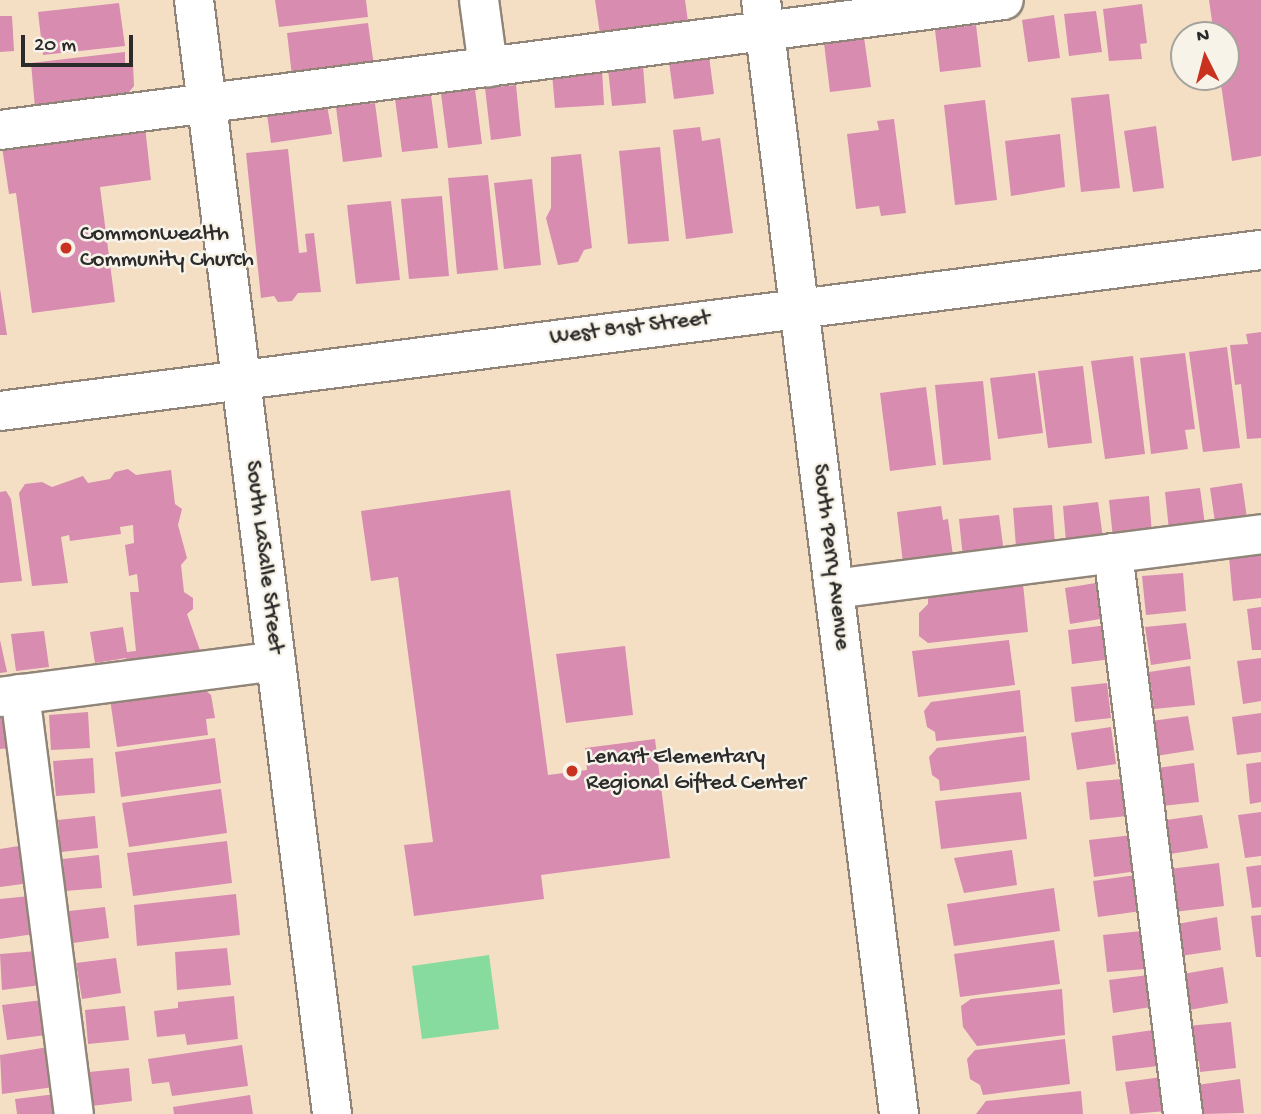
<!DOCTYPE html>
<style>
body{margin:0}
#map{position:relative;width:1261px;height:1114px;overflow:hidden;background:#f4dfc5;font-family:"Gochi Hand",sans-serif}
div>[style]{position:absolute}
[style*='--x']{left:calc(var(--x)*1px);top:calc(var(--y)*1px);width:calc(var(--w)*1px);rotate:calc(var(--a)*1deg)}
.green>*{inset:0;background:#87db9e}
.building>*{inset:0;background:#d78cb0}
.roads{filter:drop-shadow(2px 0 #908578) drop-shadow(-2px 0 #908578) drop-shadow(0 2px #908578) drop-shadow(0 -2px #908578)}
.minor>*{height:38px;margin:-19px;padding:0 19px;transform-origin:19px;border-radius:19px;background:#fff}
.dots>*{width:19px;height:19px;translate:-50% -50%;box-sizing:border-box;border:4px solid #f7f3e8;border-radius:50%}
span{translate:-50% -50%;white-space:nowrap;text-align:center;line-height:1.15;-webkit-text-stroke:5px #f7f3e8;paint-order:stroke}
.poi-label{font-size:23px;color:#2b2b2b}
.left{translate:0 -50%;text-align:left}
.street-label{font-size:23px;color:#2b2b2b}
.north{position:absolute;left:1170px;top:21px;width:70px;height:70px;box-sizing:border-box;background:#f7f3e8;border:2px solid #a5a39c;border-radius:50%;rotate:354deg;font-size:19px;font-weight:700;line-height:28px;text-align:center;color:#2b2b2b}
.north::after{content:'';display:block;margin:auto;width:24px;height:32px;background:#c8321e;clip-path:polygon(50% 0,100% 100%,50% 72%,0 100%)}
.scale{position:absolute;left:21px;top:35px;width:112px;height:32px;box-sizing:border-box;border:4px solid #2b2b2b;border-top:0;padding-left:9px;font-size:21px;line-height:24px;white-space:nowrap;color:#2b2b2b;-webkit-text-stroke:5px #f7f3e8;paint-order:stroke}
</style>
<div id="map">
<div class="green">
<i style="clip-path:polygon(489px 955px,499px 1029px,422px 1039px,412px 966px)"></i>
</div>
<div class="building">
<i style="clip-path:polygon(275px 0,366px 0,368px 17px,279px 27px)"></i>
<i style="clip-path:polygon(595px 0,685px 0,689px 29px,601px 41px)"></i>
<i style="clip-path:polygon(1209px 0,1261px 0,1261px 156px,1232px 161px,1220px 77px,1226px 77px,1226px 35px,1214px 35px)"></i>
<i style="clip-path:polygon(119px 3px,125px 46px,43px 55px,38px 12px)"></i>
<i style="clip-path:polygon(1142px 4px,1147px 43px,1140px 44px,1142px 59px,1109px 61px,1103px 9px)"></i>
<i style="clip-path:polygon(1096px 11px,1102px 52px,1069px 56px,1064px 14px)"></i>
<i style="clip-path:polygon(1054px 15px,1060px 58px,1028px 62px,1022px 20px)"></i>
<i style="clip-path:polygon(0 16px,12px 16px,14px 51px,0 52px)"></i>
<i style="clip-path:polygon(368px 23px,374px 66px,292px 76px,287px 33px)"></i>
<i style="clip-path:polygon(976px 25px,981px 67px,940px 72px,935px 30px)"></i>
<i style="clip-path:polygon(864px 37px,871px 87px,830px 92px,824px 43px)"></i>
<i style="clip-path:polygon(125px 52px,125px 65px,133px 63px,134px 86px,124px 98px,35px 108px,31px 63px)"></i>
<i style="clip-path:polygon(709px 56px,714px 94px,674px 99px,669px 62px)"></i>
<i style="clip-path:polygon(643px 66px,646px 103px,612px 106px,608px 69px)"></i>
<i style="clip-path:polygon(602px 69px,604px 105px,555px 108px,552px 73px)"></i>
<i style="clip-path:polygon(516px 85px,521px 136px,491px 140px,485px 88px)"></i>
<i style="clip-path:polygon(475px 89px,482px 144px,448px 148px,441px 94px)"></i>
<i style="clip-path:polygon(1109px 94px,1120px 188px,1081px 192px,1071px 98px)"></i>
<i style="clip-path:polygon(431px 95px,438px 148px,402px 152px,395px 99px)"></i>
<i style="clip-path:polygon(985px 100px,997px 200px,955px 205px,944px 105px)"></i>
<i style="clip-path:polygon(375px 103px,382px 157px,343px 162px,336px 107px)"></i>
<i style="clip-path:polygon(327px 105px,332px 134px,271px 143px,267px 114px)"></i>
<i style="clip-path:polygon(894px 119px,906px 213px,881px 216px,879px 206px,856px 209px,847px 134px,879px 130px,877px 121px)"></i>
<i style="clip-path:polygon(1156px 126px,1164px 188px,1133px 192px,1124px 131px)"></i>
<i style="clip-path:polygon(145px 127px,151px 180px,100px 187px,115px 302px,32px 313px,16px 193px,9px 194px,2px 147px)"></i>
<i style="clip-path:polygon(700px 127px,702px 141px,720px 138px,733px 233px,686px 239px,673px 130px)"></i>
<i style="clip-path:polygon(1060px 134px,1065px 187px,1011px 196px,1005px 141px)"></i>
<i style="clip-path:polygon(660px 147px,669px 241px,628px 244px,619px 151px)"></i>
<i style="clip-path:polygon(288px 149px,299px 253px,307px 252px,305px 234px,314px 233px,321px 292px,298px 293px,292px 301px,278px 302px,274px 296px,261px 298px,246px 153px)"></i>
<i style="clip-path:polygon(581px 154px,592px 248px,584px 250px,578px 262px,558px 265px,546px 218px,551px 208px,551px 157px)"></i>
<i style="clip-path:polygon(488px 175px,498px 270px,457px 274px,448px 178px)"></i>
<i style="clip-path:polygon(532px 179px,541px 265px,504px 269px,494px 183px)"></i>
<i style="clip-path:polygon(442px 196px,449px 276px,409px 279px,401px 199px)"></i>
<i style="clip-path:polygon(391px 201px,400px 280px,356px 284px,347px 205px)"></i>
<i style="clip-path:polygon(0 289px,7px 335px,0 335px)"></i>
<i style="clip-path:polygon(1261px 332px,1261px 438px,1247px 439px,1241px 384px,1235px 385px,1230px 345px,1248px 344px,1246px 334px)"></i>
<i style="clip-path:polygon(1227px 347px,1240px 448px,1203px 452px,1189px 352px)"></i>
<i style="clip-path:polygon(1185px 353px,1195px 429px,1185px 430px,1188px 449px,1151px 454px,1140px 358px)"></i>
<i style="clip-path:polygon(1133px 356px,1145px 454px,1105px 459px,1091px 361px)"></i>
<i style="clip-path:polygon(1083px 366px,1092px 443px,1048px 448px,1038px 371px)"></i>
<i style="clip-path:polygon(1035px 373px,1043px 433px,998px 439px,990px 378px)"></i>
<i style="clip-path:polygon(983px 381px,991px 460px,943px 465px,935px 385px)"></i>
<i style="clip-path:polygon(926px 387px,936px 465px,890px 471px,880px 393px)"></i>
<i style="clip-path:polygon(128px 469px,136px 475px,171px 470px,175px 504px,182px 509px,178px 525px,187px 558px,181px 565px,184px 592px,193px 598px,193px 609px,187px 614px,201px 653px,127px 670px,126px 658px,95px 663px,90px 632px,123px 627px,127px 652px,136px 651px,130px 592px,139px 592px,137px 574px,129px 576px,125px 545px,134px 543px,133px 525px,120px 527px,121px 534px,70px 541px,69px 535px,61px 537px,68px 583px,32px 586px,19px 493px,25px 484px,42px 482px,52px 487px,83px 476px,88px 483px,110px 479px,115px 472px)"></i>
<i style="clip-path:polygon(1242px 483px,1247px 518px,1215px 522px,1210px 488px)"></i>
<i style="clip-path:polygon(1200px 488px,1205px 525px,1169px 530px,1165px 492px)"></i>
<i style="clip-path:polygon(510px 490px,548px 775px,587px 770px,585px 748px,655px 739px,670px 858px,541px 875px,544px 899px,414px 916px,404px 845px,433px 842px,398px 577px,371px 581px,361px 511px)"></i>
<i style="clip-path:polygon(6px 491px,11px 499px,22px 581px,0 583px,0 492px)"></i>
<i style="clip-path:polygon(1149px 496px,1152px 534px,1113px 538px,1109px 500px)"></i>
<i style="clip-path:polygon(1098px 502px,1103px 538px,1066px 542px,1063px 506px)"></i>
<i style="clip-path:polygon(1052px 505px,1055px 544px,1016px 547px,1013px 508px)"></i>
<i style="clip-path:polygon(941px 506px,943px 520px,948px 519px,953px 556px,903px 563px,897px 512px)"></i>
<i style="clip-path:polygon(999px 515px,1004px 553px,963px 558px,959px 519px)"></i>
<i style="clip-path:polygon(1261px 554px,1261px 598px,1233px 601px,1229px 557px)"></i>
<i style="clip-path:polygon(1183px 573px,1186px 611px,1146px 615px,1142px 576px)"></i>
<i style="clip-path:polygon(1102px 582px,1106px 618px,1070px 624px,1065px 588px)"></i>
<i style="clip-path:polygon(1023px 584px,1028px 632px,928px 643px,919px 636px,919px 613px,928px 604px,928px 597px)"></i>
<i style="clip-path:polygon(1261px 607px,1261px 650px,1252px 650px,1247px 609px)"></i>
<i style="clip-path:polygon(1186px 623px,1191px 659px,1151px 665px,1145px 627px)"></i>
<i style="clip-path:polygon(1107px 625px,1112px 659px,1072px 664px,1068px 630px)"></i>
<i style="clip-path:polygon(44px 631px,49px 667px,16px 671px,11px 634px)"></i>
<i style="clip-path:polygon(0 640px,7px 672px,0 673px)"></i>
<i style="clip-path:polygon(1009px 640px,1015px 685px,918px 697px,912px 651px)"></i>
<i style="clip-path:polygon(625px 646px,633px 715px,566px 723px,556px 654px)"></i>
<i style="clip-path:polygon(1261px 658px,1261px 701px,1243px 704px,1237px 661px)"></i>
<i style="clip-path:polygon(1190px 666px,1195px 705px,1154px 709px,1149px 672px)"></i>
<i style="clip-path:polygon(1107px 683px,1111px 718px,1075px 722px,1071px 687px)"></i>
<i style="clip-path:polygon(201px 687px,211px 695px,215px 718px,206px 719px,208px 735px,117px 747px,110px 699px)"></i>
<i style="clip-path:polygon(1020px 690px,1024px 732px,936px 741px,935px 732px,927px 727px,924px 711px,931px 702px)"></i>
<i style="clip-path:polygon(88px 712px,90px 748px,51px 750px,49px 715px)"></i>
<i style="clip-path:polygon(1261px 713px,1261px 752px,1237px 755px,1232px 717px)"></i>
<i style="clip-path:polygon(6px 714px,10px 748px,0 749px,0 715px)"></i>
<i style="clip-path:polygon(1188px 716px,1194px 750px,1156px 756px,1151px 721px)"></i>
<i style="clip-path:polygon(1111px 727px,1116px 764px,1077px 770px,1071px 733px)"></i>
<i style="clip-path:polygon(1026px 736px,1030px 780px,940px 791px,939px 780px,932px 775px,929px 757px,937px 748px)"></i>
<i style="clip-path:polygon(215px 738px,221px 783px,121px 797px,115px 752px)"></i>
<i style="clip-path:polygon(93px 758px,95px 793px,56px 796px,53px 761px)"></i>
<i style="clip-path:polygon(1261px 762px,1261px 802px,1250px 804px,1246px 764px)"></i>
<i style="clip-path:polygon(1194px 763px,1199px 802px,1162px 806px,1157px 768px)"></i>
<i style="clip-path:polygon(1123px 779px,1127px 816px,1090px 820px,1086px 782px)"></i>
<i style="clip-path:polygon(221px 789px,227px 833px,129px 847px,122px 803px)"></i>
<i style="clip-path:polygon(1021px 792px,1027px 839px,941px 849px,935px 801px)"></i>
<i style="clip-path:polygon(1261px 812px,1261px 856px,1245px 858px,1238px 815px)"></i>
<i style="clip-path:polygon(1202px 815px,1208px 848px,1170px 854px,1166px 820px)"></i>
<i style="clip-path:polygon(95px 816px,98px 848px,61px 852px,58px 820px)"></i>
<i style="clip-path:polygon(1133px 835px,1138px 871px,1094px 877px,1089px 840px)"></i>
<i style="clip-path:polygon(227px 841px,232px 883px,133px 896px,127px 853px)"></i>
<i style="clip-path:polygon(25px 845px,30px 883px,0 887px,0 849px)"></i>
<i style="clip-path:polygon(1012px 850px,1017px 885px,964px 893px,954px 858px)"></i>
<i style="clip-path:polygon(99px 855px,102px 888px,65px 891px,63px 859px)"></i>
<i style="clip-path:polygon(1219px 863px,1224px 906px,1174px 912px,1169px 869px)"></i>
<i style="clip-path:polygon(1261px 865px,1261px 907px,1252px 908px,1246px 867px)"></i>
<i style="clip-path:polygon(1136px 875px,1141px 911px,1098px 917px,1093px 881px)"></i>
<i style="clip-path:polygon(1054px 888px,1060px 931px,954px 946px,947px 904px)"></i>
<i style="clip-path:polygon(236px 894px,240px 935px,137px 946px,134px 905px)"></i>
<i style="clip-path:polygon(30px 896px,34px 934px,0 939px,0 899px)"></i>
<i style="clip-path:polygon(105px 907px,109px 938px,73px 943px,69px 911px)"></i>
<i style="clip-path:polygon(1261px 915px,1261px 957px,1256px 957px,1251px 916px)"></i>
<i style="clip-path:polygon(1217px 917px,1221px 950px,1180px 956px,1177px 924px)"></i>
<i style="clip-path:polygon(1142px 931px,1146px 969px,1107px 972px,1103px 935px)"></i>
<i style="clip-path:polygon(1054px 940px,1060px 984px,960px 997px,954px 954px)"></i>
<i style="clip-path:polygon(227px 948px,231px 985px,177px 990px,175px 952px)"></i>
<i style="clip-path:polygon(37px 951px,41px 985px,2px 990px,0 954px)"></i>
<i style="clip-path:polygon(116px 958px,121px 993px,82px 999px,76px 963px)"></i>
<i style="clip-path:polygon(1223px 967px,1228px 1003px,1189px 1010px,1183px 974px)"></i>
<i style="clip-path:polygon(1148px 975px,1151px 1007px,1113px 1013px,1109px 980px)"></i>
<i style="clip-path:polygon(1062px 989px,1065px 1035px,977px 1046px,963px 1027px,961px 1006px,971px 999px)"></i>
<i style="clip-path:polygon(234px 996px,238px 1039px,187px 1045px,185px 1034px,157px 1037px,154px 1011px,178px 1008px,178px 1002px)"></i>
<i style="clip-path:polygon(42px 1000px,46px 1035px,7px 1040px,2px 1005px)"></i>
<i style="clip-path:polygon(125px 1006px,129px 1040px,88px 1044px,85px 1010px)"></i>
<i style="clip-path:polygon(1231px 1022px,1236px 1068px,1200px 1072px,1199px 1061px,1191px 1062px,1187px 1026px)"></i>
<i style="clip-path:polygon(1153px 1030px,1158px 1066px,1116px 1071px,1112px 1036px)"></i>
<i style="clip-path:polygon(1065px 1039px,1070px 1084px,983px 1095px,980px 1085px,970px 1079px,967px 1059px,975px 1050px)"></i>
<i style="clip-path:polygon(242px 1045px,248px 1086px,172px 1096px,169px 1082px,152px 1084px,148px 1059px)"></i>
<i style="clip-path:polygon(48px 1047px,54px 1087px,2px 1094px,0 1055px)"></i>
<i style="clip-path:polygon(129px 1068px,132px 1101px,92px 1106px,89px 1072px)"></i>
<i style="clip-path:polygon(1162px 1077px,1167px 1111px,1130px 1114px,1125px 1082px)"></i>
<i style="clip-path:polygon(1240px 1079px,1244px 1113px,1201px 1114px,1197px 1085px)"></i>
<i style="clip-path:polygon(1081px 1091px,1083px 1114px,976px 1114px,986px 1101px)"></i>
<i style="clip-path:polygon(56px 1094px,58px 1114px,17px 1114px,15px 1099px)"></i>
<i style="clip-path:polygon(250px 1095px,253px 1114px,174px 1114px,173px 1107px)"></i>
</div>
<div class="roads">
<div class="minor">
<i style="--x:194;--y:0;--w:1123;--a:82.94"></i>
<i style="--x:479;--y:0;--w:68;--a:82.3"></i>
<i style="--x:761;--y:0;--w:1123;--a:82.94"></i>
<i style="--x:0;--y:130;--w:1012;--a:-7.38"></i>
<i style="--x:0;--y:411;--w:1271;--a:-7.28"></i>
<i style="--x:1113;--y:553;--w:565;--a:82.89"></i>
<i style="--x:834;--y:589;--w:431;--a:-7.3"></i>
<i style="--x:20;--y:694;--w:423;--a:82.7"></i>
<i style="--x:0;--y:697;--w:278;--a:-7.4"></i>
</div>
</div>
<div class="dots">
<i style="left:66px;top:248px;background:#c8321e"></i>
<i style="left:572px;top:771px;background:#c8321e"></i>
</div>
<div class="poi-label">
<span class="left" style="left:80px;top:248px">Commonwealth<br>Community Church</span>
<span class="left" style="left:586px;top:771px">Lenart Elementary<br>Regional Gifted Center</span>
</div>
<div class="street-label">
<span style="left:630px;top:329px;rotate:-7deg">West 81st Street</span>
<span style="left:263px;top:557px;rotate:83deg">South LaSalle Street</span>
<span style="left:830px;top:557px;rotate:83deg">South Perry Avenue</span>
</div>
<div class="north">N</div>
<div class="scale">20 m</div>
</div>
